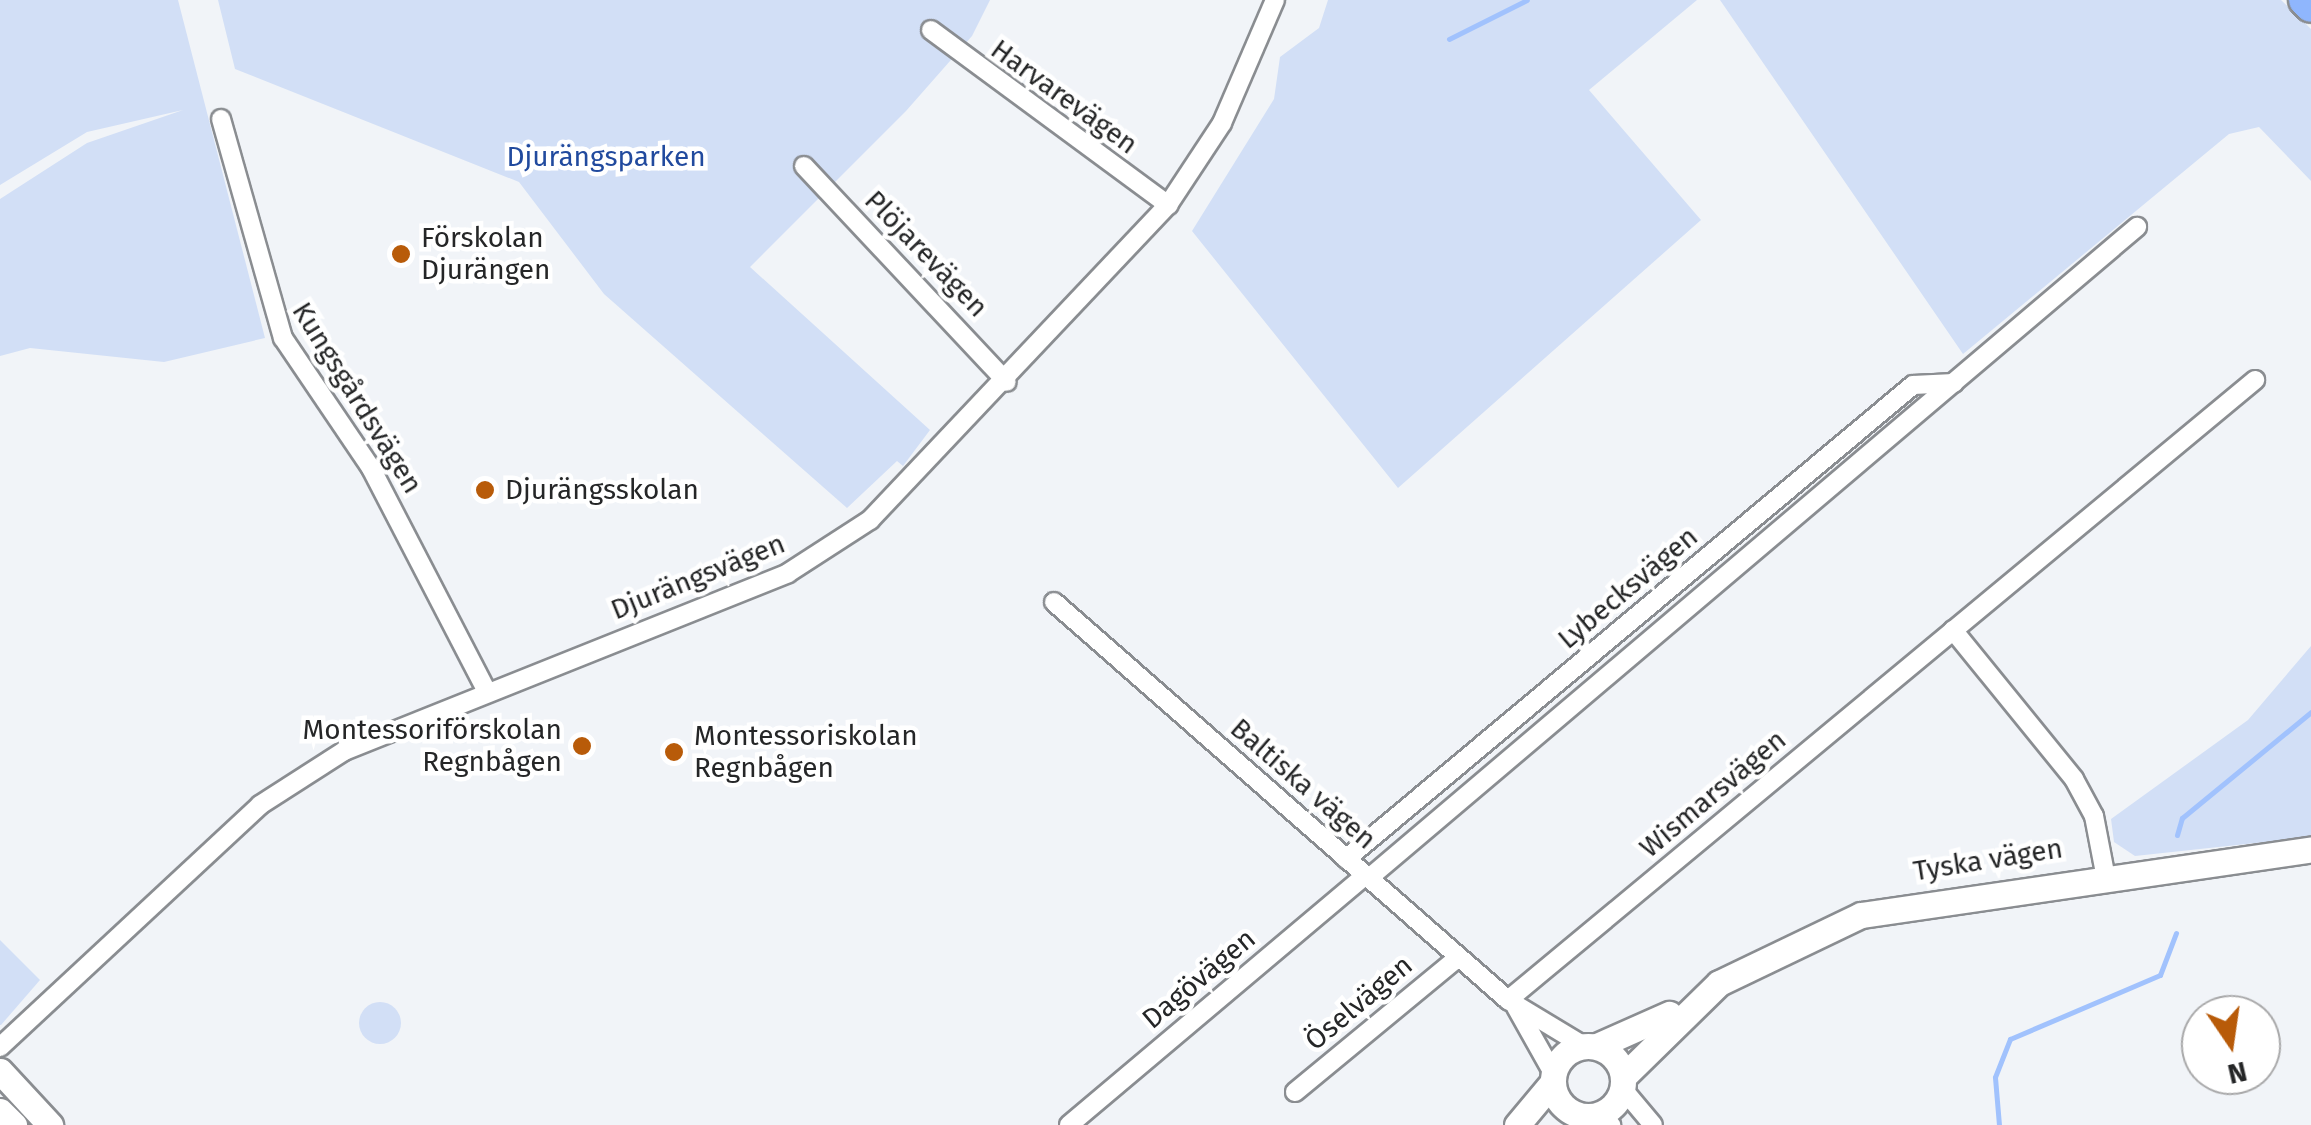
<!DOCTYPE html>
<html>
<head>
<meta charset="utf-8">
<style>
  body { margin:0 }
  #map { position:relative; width:2311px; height:1125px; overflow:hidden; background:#f1f4f8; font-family:"Fira Sans",sans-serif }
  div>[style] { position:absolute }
  .green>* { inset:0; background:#d2dff6 }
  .round { border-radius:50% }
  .stream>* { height:5px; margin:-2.5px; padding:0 2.5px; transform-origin:2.5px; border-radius:2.5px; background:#a1c2fd }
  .roads { filter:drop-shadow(2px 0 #8a8d91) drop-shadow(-2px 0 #8a8d91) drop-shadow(0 2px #8a8d91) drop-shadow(0 -2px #8a8d91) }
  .minor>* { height:18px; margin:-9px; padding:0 9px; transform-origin:9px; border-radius:9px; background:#fff }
  .secondary>* { height:25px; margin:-12.5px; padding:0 12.5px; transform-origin:12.5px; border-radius:12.5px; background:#fff }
  .secondary>.ring { margin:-12.5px; padding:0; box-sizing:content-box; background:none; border:25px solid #fff; border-radius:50% }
  .motorway>* { height:32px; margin:-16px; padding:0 16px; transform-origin:16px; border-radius:16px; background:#8fb6fd }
  .dots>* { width:28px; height:28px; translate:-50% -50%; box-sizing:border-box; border:5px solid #fff; border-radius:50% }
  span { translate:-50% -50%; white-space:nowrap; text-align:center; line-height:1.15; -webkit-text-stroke:9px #fff; paint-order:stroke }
  .street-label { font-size:28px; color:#252627 }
  .park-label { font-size:28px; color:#214a9e }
  .poi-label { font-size:28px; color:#252627 }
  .left { translate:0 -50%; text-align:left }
  .right { translate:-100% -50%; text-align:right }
  .north { position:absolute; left:2181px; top:995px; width:100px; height:100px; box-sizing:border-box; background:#fff; border:2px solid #a8a8a9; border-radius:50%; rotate:167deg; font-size:28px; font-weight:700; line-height:40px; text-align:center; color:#252627 }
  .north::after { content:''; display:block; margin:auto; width:35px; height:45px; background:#b85b09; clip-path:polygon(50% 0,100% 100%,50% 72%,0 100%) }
</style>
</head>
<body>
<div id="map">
  <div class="green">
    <div style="clip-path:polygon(0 0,178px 0,265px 338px,164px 362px,30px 348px,0 356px,0 199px,87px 143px,183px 110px,87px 132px,0 185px)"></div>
    <div style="clip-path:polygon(218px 0,990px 0,972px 36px,906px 111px,750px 267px,930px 430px,903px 466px,897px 461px,847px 508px,604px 294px,519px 182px,235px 69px)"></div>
    <div style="clip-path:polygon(1328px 0,1697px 0,1589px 90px,1701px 220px,1398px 488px,1192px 231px,1274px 99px,1280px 57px,1319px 28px)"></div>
    <div style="clip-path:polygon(1720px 0,2281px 0,2311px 29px,2311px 181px,2259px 127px,2229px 134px,1963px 354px)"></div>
    <div style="clip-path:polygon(2311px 646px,2311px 837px,2135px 856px,2114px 842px,2111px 819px,2248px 720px)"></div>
    <div style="clip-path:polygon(0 940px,40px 980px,1px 1025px,0 1025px)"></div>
    <div class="round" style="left:359px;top:1002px;width:42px;height:42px"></div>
  </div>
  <div class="stream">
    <div style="left:1449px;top:39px;width:87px;rotate:-26.6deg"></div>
    <div style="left:2177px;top:835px;width:18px;rotate:-74deg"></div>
    <div style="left:2182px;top:818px;width:167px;rotate:-39.4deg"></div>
    <div style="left:1999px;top:1125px;width:48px;rotate:-94.8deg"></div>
    <div style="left:1995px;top:1077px;width:41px;rotate:-68.5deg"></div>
    <div style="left:2010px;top:1039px;width:163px;rotate:-23.1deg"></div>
    <div style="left:2160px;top:975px;width:45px;rotate:-69.1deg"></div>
  </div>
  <div class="roads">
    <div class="minor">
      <div style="left:931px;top:30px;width:295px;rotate:36.4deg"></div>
      <div style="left:221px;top:119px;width:228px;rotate:74.2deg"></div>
      <div style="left:283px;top:338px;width:157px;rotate:55.9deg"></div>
      <div style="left:371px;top:468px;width:250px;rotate:62.6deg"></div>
      <div style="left:804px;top:166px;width:296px;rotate:46.8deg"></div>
      <div style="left:1054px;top:602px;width:604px;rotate:41.24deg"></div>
      <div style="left:1508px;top:1000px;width:89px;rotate:31.2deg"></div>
      <div style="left:1953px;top:630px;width:192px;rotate:50.9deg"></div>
      <div style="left:2074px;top:779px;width:42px;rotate:61.6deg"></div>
      <div style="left:2094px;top:816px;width:58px;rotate:79.1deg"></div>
      <div style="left:1346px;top:859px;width:739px;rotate:-39.89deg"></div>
      <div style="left:1913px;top:385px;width:41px;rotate:-2.8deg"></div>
      <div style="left:1369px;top:878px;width:1007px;rotate:-40.29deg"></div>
      <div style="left:1508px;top:1000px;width:971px;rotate:-39.69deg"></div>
      <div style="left:1516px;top:1007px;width:76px;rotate:60.7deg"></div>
      <div style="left:0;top:1047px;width:355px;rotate:-42.9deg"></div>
      <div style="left:260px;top:805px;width:100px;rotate:-32.7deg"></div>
      <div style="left:344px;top:751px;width:478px;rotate:-21.8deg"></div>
      <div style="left:788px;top:573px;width:98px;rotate:-32.9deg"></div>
      <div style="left:870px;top:520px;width:434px;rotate:-46.6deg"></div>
      <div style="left:1168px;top:205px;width:98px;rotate:-56.6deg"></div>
      <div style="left:1222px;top:123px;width:134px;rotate:-66.7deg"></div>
      <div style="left:1622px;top:1088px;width:48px;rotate:50deg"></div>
      <div style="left:1295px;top:1092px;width:212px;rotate:-39.5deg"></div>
      <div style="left:1591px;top:1117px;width:22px;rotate:22deg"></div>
      <div style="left:1069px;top:1125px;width:387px;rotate:-40.1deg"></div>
    </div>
    <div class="secondary">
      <div class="ring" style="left:1553px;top:1046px;width:45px;height:45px"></div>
      <div style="left:1597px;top:1046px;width:79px;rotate:-24deg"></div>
      <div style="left:0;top:1071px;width:74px;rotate:47.2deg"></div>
      <div style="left:1623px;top:1077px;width:134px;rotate:-44.4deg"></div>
      <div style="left:1719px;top:983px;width:157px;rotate:-25.6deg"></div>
      <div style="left:1861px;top:915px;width:455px;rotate:-8.3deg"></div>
      <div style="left:0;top:1111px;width:20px;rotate:45deg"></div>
      <div style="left:1517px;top:1125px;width:56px;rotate:-50.1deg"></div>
    </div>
    <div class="motorway">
      <div style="left:2305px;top:0;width:8px;rotate:45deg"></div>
    </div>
  </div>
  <div class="dots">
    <div style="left:401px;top:254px;background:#b85b09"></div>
    <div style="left:485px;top:490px;background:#b85b09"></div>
    <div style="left:582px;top:746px;background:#b85b09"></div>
    <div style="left:674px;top:752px;background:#b85b09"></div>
  </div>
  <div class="street-label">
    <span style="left:1064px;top:97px;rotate:36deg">Harvarevägen</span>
    <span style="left:926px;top:254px;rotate:46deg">Plöjarevägen</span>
    <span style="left:357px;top:398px;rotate:58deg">Kungsgårdsvägen</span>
    <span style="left:698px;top:577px;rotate:-22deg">Djurängsvägen</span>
    <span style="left:1628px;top:588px;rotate:-40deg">Lybecksvägen</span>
    <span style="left:1303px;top:784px;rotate:41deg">Baltiska vägen</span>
    <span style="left:1713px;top:794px;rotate:-40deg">Wismarsvägen</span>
    <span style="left:1988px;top:860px;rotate:-9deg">Tyska vägen</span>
    <span style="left:1199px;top:979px;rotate:-40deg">Dagövägen</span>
    <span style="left:1359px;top:1003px;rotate:-40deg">Öselvägen</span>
  </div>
  <div class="park-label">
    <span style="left:606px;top:157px">Djurängsparken</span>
  </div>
  <div class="poi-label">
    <span class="left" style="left:421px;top:254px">Förskolan<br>Djurängen</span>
    <span class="left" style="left:505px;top:490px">Djurängsskolan</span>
    <span class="right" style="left:562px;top:746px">Montessoriförskolan<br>Regnbågen</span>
    <span class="left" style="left:694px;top:752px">Montessoriskolan<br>Regnbågen</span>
  </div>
  <div class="north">N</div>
</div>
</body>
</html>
